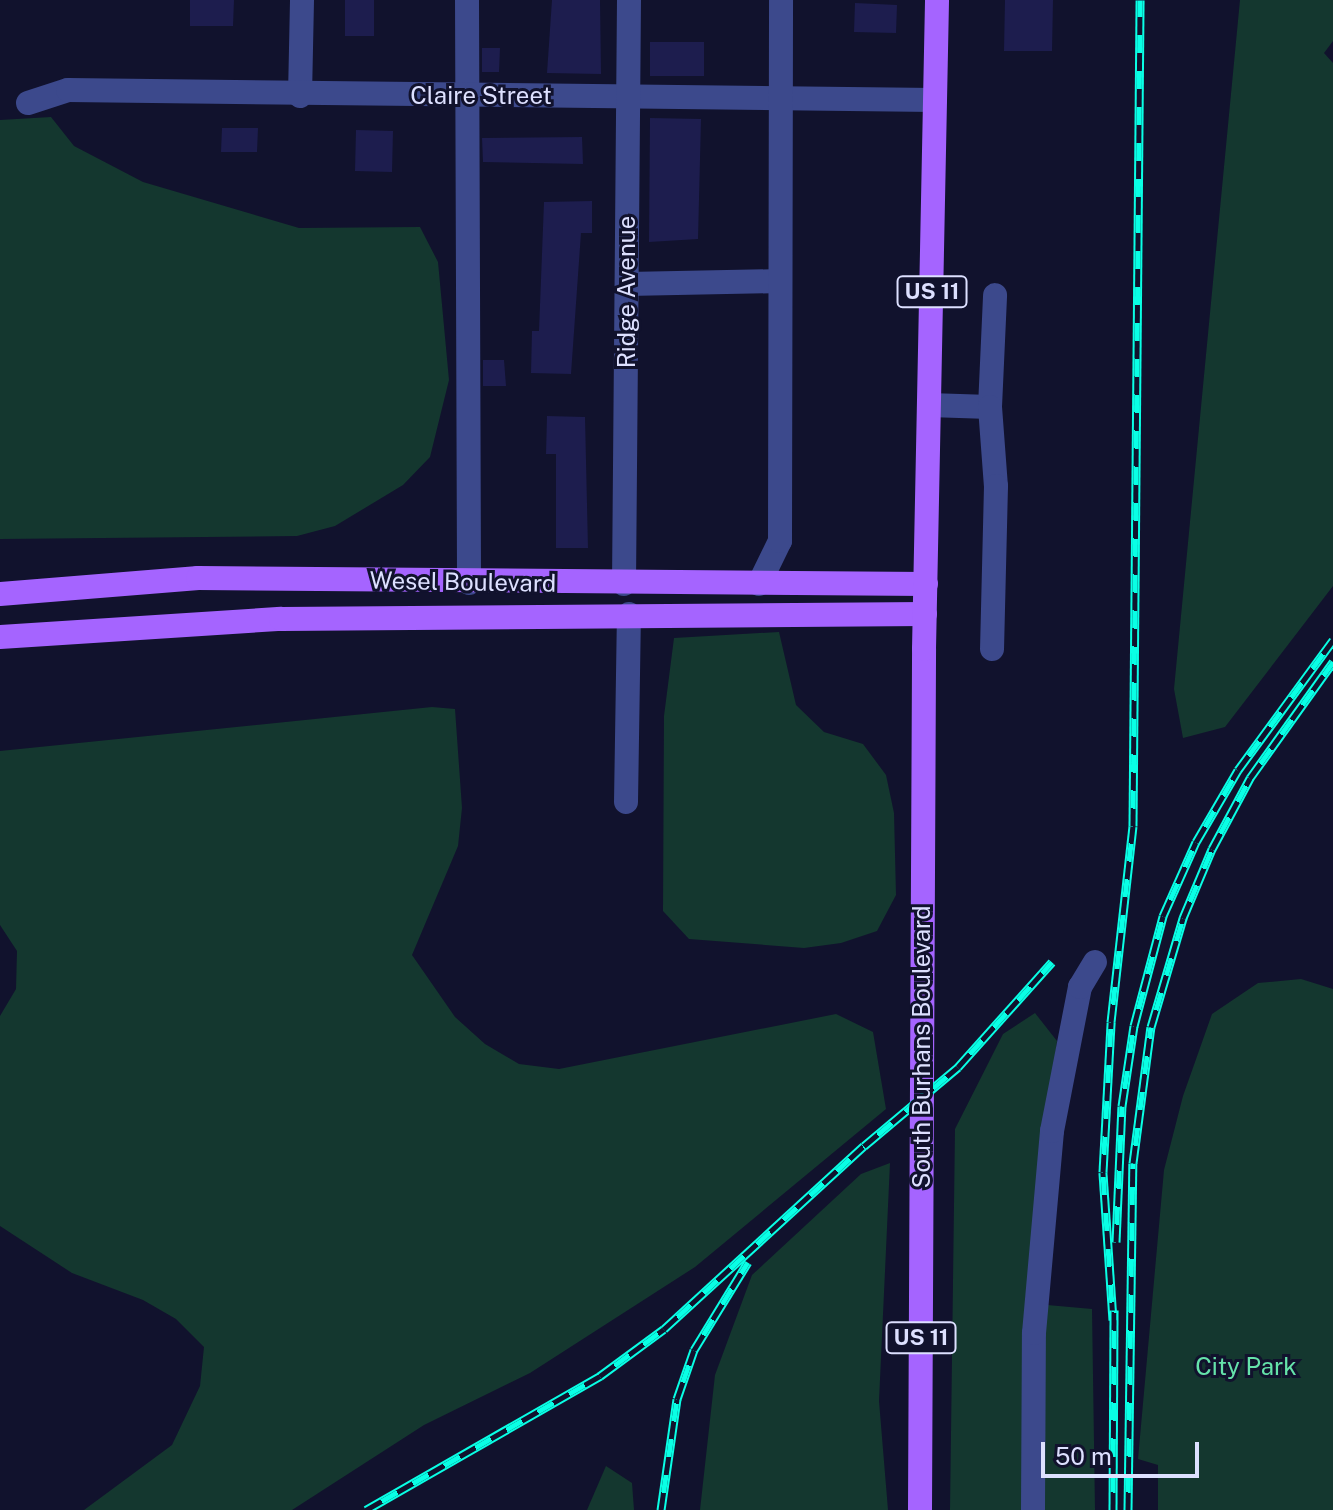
<!DOCTYPE html>
<html>
<head>
<meta charset="utf-8">
<style>
  body { margin:0 }
  #map { position:relative; width:1333px; height:1510px; overflow:hidden; background:#11122d; font-family:"Public Sans",sans-serif }
  div>[style] { position:absolute }
  .green>* { inset:0; background:#14372f }
  .building>* { inset:0; background:#1d1d4e }
  .minor>* { height:24px; margin:-12px; padding:0 12px; transform-origin:12px; border-radius:12px; background:#3c498c }
  .major>* { height:24px; margin:-12px; padding:0 12px; transform-origin:12px; border-radius:12px; background:#a564ff }
  .rail>* { height:9px; margin-top:-4.5px; transform-origin:0; background:repeating-linear-gradient(90deg,#11122d 0 18px,#09ffe5 0 36px); box-sizing:border-box; border-block:2px solid #09ffe5 }
  span { translate:-50% -50%; white-space:nowrap; text-align:center; line-height:1.15; -webkit-text-stroke:6px #11122d; paint-order:stroke }
  .shield-label span { padding:2px 6px; background:#11122d; border:2px solid; border-radius:6px; -webkit-text-stroke-width:0 }
  .shield-label { font-size:22px; color:#dde0ff; font-weight:700 }
  .street-label { font-size:24px; color:#dde0ff }
  .park-label { font-size:24px; color:#65e3aa }
  .scale { position:absolute; left:1041px; top:1442px; width:158px; height:36px; box-sizing:border-box; border:4px solid #dde0ff; border-top:0; padding-left:10px; font-size:24px; line-height:28px; white-space:nowrap; color:#dde0ff; -webkit-text-stroke:6px #11122d; paint-order:stroke }
</style>
</head>
<body>
<div id="map">
  <div class="green">
    <div style="clip-path:polygon(1240px 0,1333px 0,1333px 41px,1324px 53px,1333px 63px,1333px 586px,1225px 727px,1183px 738px,1174px 689px)"></div>
    <div style="clip-path:polygon(51px 117px,74px 146px,143px 182px,299px 228px,420px 227px,438px 262px,449px 380px,430px 457px,403px 485px,335px 526px,297px 536px,0 539px,0 120px)"></div>
    <div style="clip-path:polygon(779px 632px,796px 705px,824px 732px,863px 744px,886px 775px,894px 813px,896px 895px,877px 931px,841px 943px,804px 948px,689px 939px,663px 911px,664px 716px,674px 638px)"></div>
    <div style="clip-path:polygon(432px 707px,455px 709px,462px 808px,458px 846px,412px 955px,455px 1017px,485px 1044px,519px 1064px,559px 1069px,836px 1014px,873px 1032px,886px 1109px,695px 1267px,530px 1373px,424px 1425px,292px 1510px,84px 1510px,172px 1445px,200px 1386px,204px 1347px,176px 1319px,143px 1300px,72px 1273px,0 1226px,0 1016px,16px 989px,17px 951px,0 925px,0 751px)"></div>
    <div style="clip-path:polygon(1301px 979px,1333px 989px,1333px 1510px,1158px 1510px,1158px 1465px,1138px 1459px,1164px 1170px,1183px 1096px,1212px 1014px,1258px 983px)"></div>
    <div style="clip-path:polygon(1035px 1013px,1057px 1041px,1025px 1303px,1092px 1309px,1095px 1510px,950px 1510px,955px 1129px,1003px 1034px)"></div>
    <div style="clip-path:polygon(890px 1163px,879px 1401px,888px 1510px,700px 1510px,715px 1375px,752px 1275px,861px 1174px)"></div>
    <div style="clip-path:polygon(606px 1466px,632px 1483px,634px 1510px,587px 1510px)"></div>
  </div>
  <div class="building">
    <div style="clip-path:polygon(190px 0,234px 0,233px 26px,190px 26px)"></div>
    <div style="clip-path:polygon(345px 0,374px 0,374px 36px,345px 36px)"></div>
    <div style="clip-path:polygon(552px 0,600px 0,601px 74px,547px 73px)"></div>
    <div style="clip-path:polygon(1005px 0,1053px 0,1052px 51px,1004px 51px)"></div>
    <div style="clip-path:polygon(855px 3px,897px 5px,896px 33px,854px 32px)"></div>
    <div style="clip-path:polygon(650px 42px,704px 42px,704px 76px,650px 76px)"></div>
    <div style="clip-path:polygon(482px 48px,500px 48px,499px 72px,482px 72px)"></div>
    <div style="clip-path:polygon(650px 118px,701px 119px,698px 239px,649px 242px)"></div>
    <div style="clip-path:polygon(222px 128px,258px 128px,257px 152px,221px 152px)"></div>
    <div style="clip-path:polygon(356px 130px,393px 131px,392px 172px,355px 171px)"></div>
    <div style="clip-path:polygon(582px 137px,583px 164px,483px 162px,482px 138px)"></div>
    <div style="clip-path:polygon(592px 201px,592px 233px,581px 233px,571px 374px,531px 373px,532px 331px,539px 331px,544px 202px)"></div>
    <div style="clip-path:polygon(483px 360px,504px 360px,506px 386px,483px 386px)"></div>
    <div style="clip-path:polygon(547px 416px,585px 417px,588px 548px,556px 548px,556px 454px,546px 454px)"></div>
  </div>
  <div class="minor">
    <div style="left:467px;top:0;width:583px;rotate:89.8deg"></div>
    <div style="left:300px;top:96px;width:96px;rotate:-88.8deg"></div>
    <div style="left:28px;top:103px;width:42px;rotate:-18deg"></div>
    <div style="left:68px;top:90px;width:867px;rotate:0.66deg"></div>
    <div style="left:627px;top:284px;width:153px;rotate:-1.1deg"></div>
    <div style="left:929px;top:405px;width:61px;rotate:1.9deg"></div>
    <div style="left:990px;top:407px;width:112px;rotate:-87.4deg"></div>
    <div style="left:990px;top:407px;width:79px;rotate:85.7deg"></div>
    <div style="left:996px;top:486px;width:163px;rotate:91.4deg"></div>
    <div style="left:624px;top:584px;width:584px;rotate:-89.51deg"></div>
    <div style="left:759px;top:584px;width:48px;rotate:-64deg"></div>
    <div style="left:780px;top:541px;width:541px;rotate:-89.89deg"></div>
    <div style="left:626px;top:802px;width:188px;rotate:-89.1deg"></div>
    <div style="left:1033px;top:1510px;width:177px;rotate:-89.7deg"></div>
    <div style="left:1034px;top:1333px;width:203px;rotate:-84.9deg"></div>
    <div style="left:1052px;top:1131px;width:147px;rotate:-79deg"></div>
    <div style="left:1080px;top:987px;width:29px;rotate:-59deg"></div>
  </div>
  <div class="major">
    <div style="left:0;top:594px;width:199px;rotate:-4.6deg"></div>
    <div style="left:198px;top:578px;width:728px;rotate:0.47deg"></div>
    <div style="left:0;top:637px;width:282px;rotate:-3.7deg"></div>
    <div style="left:281px;top:619px;width:644px;rotate:-0.44deg"></div>
    <div style="left:920px;top:1510px;width:861px;rotate:-89.73deg"></div>
    <div style="left:924px;top:649px;width:649px;rotate:-88.85deg"></div>
  </div>
  <div class="rail">
    <div style="left:1116px;top:1242px;width:136px;rotate:-87.5deg"></div>
    <div style="left:1122px;top:1106px;width:81px;rotate:-81.5deg"></div>
    <div style="left:1134px;top:1026px;width:114px;rotate:-75.2deg"></div>
    <div style="left:1163px;top:916px;width:81px;rotate:-66deg"></div>
    <div style="left:1196px;top:842px;width:83px;rotate:-59.7deg"></div>
    <div style="left:1238px;top:770px;width:161px;rotate:-53.8deg"></div>
    <div style="left:1113px;top:1320px;width:148px;rotate:-93.9deg"></div>
    <div style="left:1103px;top:1172px;width:150px;rotate:-86.9deg"></div>
    <div style="left:1111px;top:1022px;width:197px;rotate:-83.6deg"></div>
    <div style="left:1133px;top:826px;width:826px;rotate:-89.51deg"></div>
    <div style="left:366px;top:1510px;width:270px;rotate:-29.8deg"></div>
    <div style="left:600px;top:1376px;width:79px;rotate:-36.3deg"></div>
    <div style="left:664px;top:1329px;width:271px;rotate:-42.5deg"></div>
    <div style="left:864px;top:1146px;width:123px;rotate:-40deg"></div>
    <div style="left:958px;top:1067px;width:141px;rotate:-48.2deg"></div>
    <div style="left:661px;top:1510px;width:112px;rotate:-81.8deg"></div>
    <div style="left:677px;top:1399px;width:52px;rotate:-70.9deg"></div>
    <div style="left:694px;top:1350px;width:103px;rotate:-58.5deg"></div>
    <div style="left:1113px;top:1510px;width:200px;rotate:-89.7deg"></div>
    <div style="left:1128px;top:1510px;width:347px;rotate:-89.2deg"></div>
    <div style="left:1133px;top:1163px;width:137px;rotate:-82.5deg"></div>
    <div style="left:1151px;top:1027px;width:114px;rotate:-73.6deg"></div>
    <div style="left:1183px;top:918px;width:75px;rotate:-67.2deg"></div>
    <div style="left:1212px;top:849px;width:81px;rotate:-61.8deg"></div>
    <div style="left:1250px;top:778px;width:143px;rotate:-54.4deg"></div>
  </div>
  <div class="shield-label">
    <span style="left:932px;top:292px">US 11</span>
    <span style="left:921px;top:1338px">US 11</span>
  </div>
  <div class="street-label">
    <span style="left:481px;top:96px">Claire Street</span>
    <span style="left:627px;top:292px;rotate:-90deg">Ridge Avenue</span>
    <span style="left:463px;top:582px;rotate:1deg">Wesel Boulevard</span>
    <span style="left:922px;top:1047px;rotate:-90deg">South Burhans Boulevard</span>
  </div>
  <div class="park-label">
    <span style="left:1246px;top:1367px">City Park</span>
  </div>
  <div class="scale">50 m</div>
</div>
</body>
</html>
